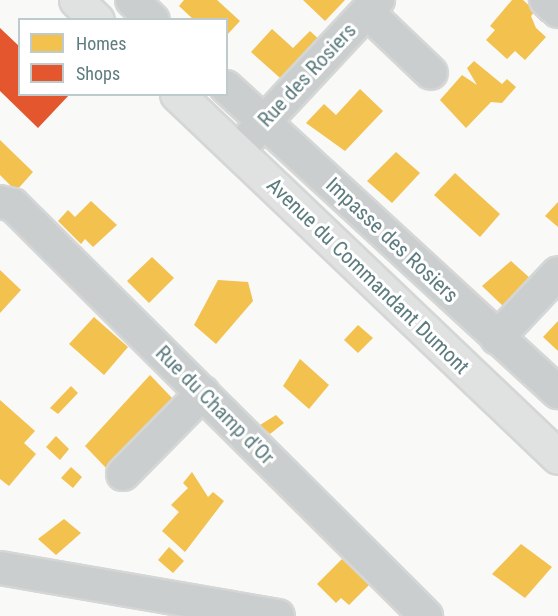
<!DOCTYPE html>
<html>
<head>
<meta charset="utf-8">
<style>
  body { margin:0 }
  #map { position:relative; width:558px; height:616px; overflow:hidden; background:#f9f9f8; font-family:"Roboto Condensed",sans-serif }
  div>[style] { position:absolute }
  .homes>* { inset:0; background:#f2c14e }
  .shops>* { inset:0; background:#e4572e }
  .roads { filter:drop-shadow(2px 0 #d5d6d6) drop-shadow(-2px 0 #d5d6d6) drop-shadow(0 2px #d5d6d6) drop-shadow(0 -2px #d5d6d6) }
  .minor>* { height:32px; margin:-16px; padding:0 16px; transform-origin:16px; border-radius:16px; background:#cbcece }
  .major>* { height:33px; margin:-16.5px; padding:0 16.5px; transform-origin:16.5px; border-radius:16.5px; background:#e0e1e1 }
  span { translate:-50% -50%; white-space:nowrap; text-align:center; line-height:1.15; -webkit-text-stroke:6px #fff; paint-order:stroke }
  .street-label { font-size:21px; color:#5d7c7f }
  .legend { position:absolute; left:18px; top:18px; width:210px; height:78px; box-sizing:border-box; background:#fff; border:2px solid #becbcc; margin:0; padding:8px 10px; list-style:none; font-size:18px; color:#5d7c7f }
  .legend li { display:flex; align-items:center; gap:12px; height:30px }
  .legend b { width:30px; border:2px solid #becbcc }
</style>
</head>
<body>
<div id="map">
  <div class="homes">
    <div style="clip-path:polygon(184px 0,217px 0,240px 21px,226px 36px,226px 20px,194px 20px,179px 6px)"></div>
    <div style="clip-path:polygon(303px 0,345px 0,325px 21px)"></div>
    <div style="clip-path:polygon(512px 0,523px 0,535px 11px,531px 16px,536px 28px,546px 37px,525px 60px,515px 51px,507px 59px,486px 40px,495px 30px,490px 26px)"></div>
    <div style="clip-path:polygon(272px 29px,293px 48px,310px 31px,325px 45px,288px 85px,251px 52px)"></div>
    <div style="clip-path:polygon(474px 61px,502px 84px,507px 79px,516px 87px,502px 103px,491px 102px,466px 128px,440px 100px,462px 75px,477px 85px,467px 68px)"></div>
    <div style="clip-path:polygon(360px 89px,383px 111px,345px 151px,306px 123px,324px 104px,336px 115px)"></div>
    <div style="clip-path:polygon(0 140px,33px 172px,16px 191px,0 175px)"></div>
    <div style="clip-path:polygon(396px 152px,420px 173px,392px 203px,367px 181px)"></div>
    <div style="clip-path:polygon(455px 173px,500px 214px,480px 237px,434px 195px)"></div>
    <div style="clip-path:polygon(91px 201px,117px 225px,93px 247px,85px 239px,81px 244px,58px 221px,68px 210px,75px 217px)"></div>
    <div style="clip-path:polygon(558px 202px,558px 227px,545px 216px)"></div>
    <div style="clip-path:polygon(152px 257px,174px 278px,149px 303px,127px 281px)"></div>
    <div style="clip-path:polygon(511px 261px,531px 279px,504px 307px,482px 286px)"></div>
    <div style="clip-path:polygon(0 270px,21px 290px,0 313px)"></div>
    <div style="clip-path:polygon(218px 280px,248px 282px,253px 301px,216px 344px,194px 325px)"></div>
    <div style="clip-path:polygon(94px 317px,128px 347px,104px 375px,69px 344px)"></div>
    <div style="clip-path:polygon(558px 321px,558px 351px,543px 337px)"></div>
    <div style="clip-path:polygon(358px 325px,373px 338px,358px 353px,344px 340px)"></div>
    <div style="clip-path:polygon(300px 359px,329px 385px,309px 409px,283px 386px)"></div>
    <div style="clip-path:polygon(150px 375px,173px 399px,108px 470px,85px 446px)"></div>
    <div style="clip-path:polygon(71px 386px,78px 393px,58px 414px,50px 408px)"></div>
    <div style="clip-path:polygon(0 400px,35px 431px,24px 443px,36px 454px,9px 486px,0 479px)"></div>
    <div style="clip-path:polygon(276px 415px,284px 423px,270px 434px,260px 425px)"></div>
    <div style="clip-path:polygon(56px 436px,69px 449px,60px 460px,46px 447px)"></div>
    <div style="clip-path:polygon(71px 467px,82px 477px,73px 488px,61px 478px)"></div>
    <div style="clip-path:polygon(192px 472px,208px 497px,213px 492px,224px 501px,185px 552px,162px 531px,179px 512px,171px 505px,188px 488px,183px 483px)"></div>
    <div style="clip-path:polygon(64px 519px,81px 533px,56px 555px,38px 539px)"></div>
    <div style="clip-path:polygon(521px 544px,552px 567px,525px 598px,492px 574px)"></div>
    <div style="clip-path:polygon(169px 547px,184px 561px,173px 573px,158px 560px)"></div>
    <div style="clip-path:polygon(342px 559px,369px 585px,349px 605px,341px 598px,336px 603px,317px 584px)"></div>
  </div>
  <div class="shops">
    <div style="clip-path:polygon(0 28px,20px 47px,20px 94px,70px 94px,38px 128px,0 91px)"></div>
  </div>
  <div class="roads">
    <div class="minor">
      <div style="left:132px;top:0;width:29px;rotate:44deg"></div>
      <div style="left:546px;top:0;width:16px;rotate:43deg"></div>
      <div style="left:367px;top:12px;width:88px;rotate:43.6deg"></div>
      <div style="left:226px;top:87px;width:451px;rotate:42.6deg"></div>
      <div style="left:237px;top:151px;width:207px;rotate:-47deg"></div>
      <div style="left:0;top:202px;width:13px;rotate:13deg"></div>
      <div style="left:13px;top:205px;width:583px;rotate:44.86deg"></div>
      <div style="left:497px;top:338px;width:89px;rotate:-46.8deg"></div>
      <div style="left:123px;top:474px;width:114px;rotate:-45.4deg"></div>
      <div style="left:0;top:568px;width:282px;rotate:9.8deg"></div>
    </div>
    <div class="major">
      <div style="left:76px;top:0;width:29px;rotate:44deg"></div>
      <div style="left:177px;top:94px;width:526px;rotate:43.61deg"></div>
    </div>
  </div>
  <div class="street-label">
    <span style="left:307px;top:75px;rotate:-47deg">Rue des Rosiers</span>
    <span style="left:392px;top:240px;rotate:43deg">Impasse des Rosiers</span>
    <span style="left:368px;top:276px;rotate:44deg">Avenue du Commandant Dumont</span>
    <span style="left:215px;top:405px;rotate:45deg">Rue du Champ d'Or</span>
  </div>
  <ul class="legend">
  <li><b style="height:16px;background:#f2c14e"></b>Homes</li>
  <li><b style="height:16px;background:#e4572e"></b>Shops</li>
  </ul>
</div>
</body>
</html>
